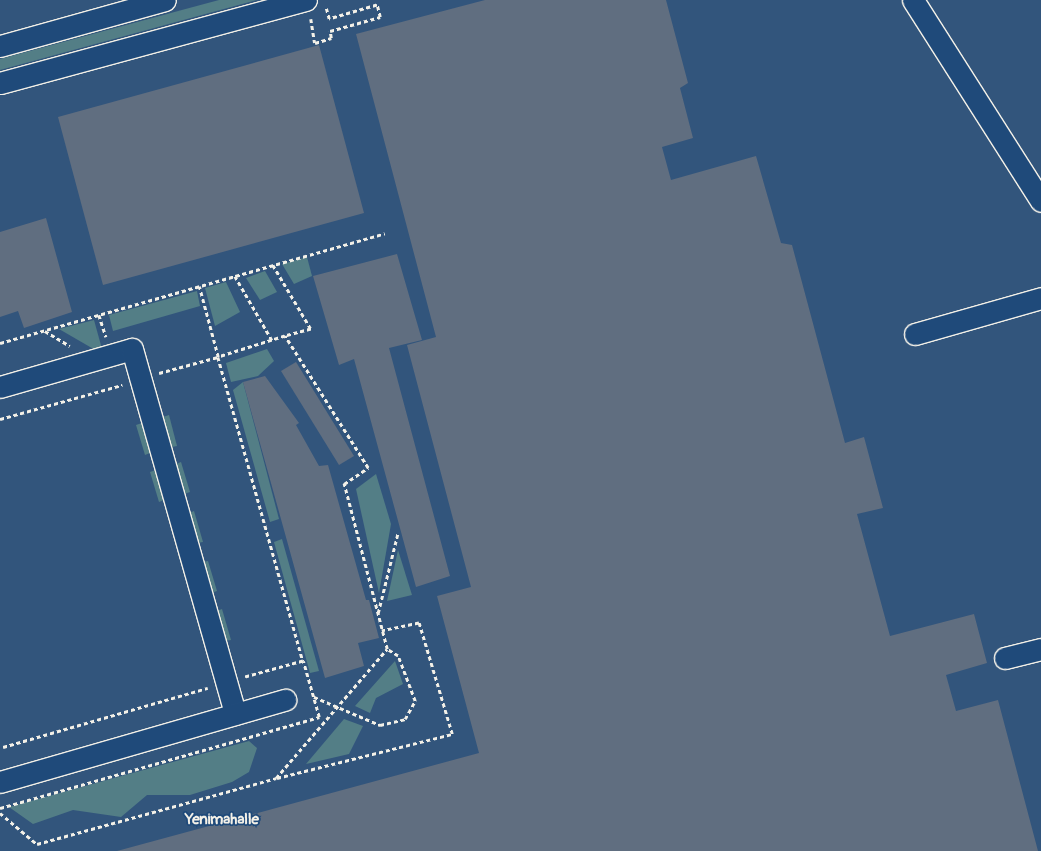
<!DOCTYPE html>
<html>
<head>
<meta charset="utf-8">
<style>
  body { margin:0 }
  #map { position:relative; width:1041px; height:851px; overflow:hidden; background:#32557c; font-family:Pangolin,sans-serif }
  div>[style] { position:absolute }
  .green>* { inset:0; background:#537e86 }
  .building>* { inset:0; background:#606e80 }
  .path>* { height:2.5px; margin-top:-1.25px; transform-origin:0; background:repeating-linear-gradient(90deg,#f4f1e8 0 4px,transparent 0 7px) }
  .roads { filter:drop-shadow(1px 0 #f4f1e8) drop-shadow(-1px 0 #f4f1e8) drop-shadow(0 1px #f4f1e8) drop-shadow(0 -1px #f4f1e8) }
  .minor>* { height:21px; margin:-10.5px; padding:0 10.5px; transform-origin:10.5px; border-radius:10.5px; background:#1f4a7a }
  span { translate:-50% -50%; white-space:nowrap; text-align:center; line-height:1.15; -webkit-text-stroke:3.5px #1f4a7a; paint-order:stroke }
  .district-label { font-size:15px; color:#f4f1e8; font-weight:700 }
</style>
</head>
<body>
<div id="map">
  <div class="green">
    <div style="clip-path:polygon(219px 0,257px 0,0 70px,0 59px)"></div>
    <div style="clip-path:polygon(307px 257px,312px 276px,294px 284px,282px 264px)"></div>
    <div style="clip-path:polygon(265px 271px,277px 292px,260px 300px,246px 278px)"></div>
    <div style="clip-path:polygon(226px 282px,240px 312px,215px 326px,205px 288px)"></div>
    <div style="clip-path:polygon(197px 291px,200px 306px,113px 331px,109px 315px)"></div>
    <div style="clip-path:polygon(94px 320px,102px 349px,97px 351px,59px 329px)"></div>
    <div style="clip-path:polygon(267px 349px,274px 361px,258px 376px,231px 382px,226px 363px)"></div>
    <div style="clip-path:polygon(243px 382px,279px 519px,270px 522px,233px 390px)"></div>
    <div style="clip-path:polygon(169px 415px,177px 446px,172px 447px,163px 417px)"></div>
    <div style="clip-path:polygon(142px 423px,150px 453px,145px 455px,136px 425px)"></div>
    <div style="clip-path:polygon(181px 462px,190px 492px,184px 494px,176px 464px)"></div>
    <div style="clip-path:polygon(156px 470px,164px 500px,159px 502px,150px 472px)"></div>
    <div style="clip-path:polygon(376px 474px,391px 524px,379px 593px,356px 489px)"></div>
    <div style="clip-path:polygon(194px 511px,203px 542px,197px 543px,189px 513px)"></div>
    <div style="clip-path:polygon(282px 539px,319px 671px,310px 673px,274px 542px)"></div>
    <div style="clip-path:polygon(398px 550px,412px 595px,387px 601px)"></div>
    <div style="clip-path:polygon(208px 561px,217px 591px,211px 593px,203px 562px)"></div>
    <div style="clip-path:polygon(222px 609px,231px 640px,225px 641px,217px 611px)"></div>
    <div style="clip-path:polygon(395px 661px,403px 684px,376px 698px,370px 713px,355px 706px)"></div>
    <div style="clip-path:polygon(344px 719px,363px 726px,349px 754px,306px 764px)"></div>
    <div style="clip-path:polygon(249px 741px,257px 748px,249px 772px,232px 782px,190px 795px,147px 795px,121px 817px,73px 810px,33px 824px,9px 807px)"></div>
  </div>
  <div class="building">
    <div style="clip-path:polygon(485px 0,666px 0,688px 83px,680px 88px,693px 138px,662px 147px,671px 180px,756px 156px,781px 243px,792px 245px,845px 443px,864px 437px,883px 508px,857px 514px,890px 636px,974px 614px,987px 663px,946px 675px,956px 711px,998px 700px,1038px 851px,117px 851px,479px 753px,437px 596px,471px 587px,407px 345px,436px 337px,356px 34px)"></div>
    <div style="clip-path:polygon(319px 45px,364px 213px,103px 285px,58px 117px)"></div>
    <div style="clip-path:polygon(46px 218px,72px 312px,24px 328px,18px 311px,0 317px,0 232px)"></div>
    <div style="clip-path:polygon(397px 254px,422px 340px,389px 348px,450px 576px,416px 587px,354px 359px,339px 365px,313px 276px)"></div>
    <div style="clip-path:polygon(296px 362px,354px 456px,339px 465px,281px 371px)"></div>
    <div style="clip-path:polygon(265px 376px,299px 423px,296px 425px,319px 466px,328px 465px,366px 600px,369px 600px,379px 638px,358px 643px,364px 666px,325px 678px,243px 382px)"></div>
  </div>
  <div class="path">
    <div style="left:311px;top:19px;width:24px;rotate:81deg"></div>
    <div style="left:315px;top:43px;width:17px;rotate:-17deg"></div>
    <div style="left:331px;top:38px;width:7px;rotate:-98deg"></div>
    <div style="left:330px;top:31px;width:52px;rotate:-15.6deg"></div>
    <div style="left:380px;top:17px;width:12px;rotate:-104deg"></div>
    <div style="left:377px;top:5px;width:50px;rotate:163.7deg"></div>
    <div style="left:329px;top:19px;width:11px;rotate:-105deg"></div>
    <div style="left:273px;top:265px;width:74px;rotate:59.3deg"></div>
    <div style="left:311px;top:329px;width:27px;rotate:165deg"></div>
    <div style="left:235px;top:276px;width:74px;rotate:60deg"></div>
    <div style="left:99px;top:315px;width:23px;rotate:72deg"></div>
    <div style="left:45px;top:331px;width:29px;rotate:31deg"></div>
    <div style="left:0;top:343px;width:400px;rotate:-15.9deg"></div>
    <div style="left:159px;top:373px;width:61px;rotate:-15.2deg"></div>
    <div style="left:218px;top:357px;width:316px;rotate:74.4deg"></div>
    <div style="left:303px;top:661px;width:60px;rotate:164.6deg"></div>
    <div style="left:0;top:419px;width:127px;rotate:-15.6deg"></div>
    <div style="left:378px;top:613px;width:83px;rotate:-76.1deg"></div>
    <div style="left:314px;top:697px;width:72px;rotate:23deg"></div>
    <div style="left:380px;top:725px;width:26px;rotate:-13deg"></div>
    <div style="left:405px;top:719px;width:21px;rotate:-61deg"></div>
    <div style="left:415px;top:701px;width:48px;rotate:-110.7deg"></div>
    <div style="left:398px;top:656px;width:13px;rotate:-148deg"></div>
    <div style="left:3px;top:747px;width:213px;rotate:-16.1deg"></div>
    <div style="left:277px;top:778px;width:180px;rotate:-14.1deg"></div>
    <div style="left:452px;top:734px;width:116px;rotate:-106.6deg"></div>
    <div style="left:419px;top:623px;width:38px;rotate:168deg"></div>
    <div style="left:0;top:808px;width:332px;rotate:-15.9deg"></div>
    <div style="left:319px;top:717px;width:58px;rotate:-105.9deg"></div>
    <div style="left:0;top:813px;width:48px;rotate:40deg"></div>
    <div style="left:37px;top:844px;width:248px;rotate:-15.4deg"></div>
    <div style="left:276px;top:778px;width:170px;rotate:-49.3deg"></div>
    <div style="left:387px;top:649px;width:171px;rotate:-104.6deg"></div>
    <div style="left:344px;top:484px;width:29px;rotate:-34deg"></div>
    <div style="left:368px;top:468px;width:156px;rotate:-122.2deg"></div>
    <div style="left:285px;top:336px;width:70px;rotate:162.6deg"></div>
    <div style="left:218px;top:357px;width:73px;rotate:-105deg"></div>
  </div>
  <div class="roads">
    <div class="minor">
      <div style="left:913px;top:0;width:238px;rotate:57.5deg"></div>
      <div style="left:0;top:46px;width:171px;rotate:-15.6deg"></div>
      <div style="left:0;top:83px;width:317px;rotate:-15.2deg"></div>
      <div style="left:915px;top:334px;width:131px;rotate:-15.9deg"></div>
      <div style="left:0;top:387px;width:137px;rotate:-16.1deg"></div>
      <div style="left:132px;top:349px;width:379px;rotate:74.2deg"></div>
      <div style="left:1005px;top:658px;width:37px;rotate:-14deg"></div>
      <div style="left:0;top:782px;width:297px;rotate:-16.1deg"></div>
    </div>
  </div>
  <div class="district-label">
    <span style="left:222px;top:820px">Yenimahalle</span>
  </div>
</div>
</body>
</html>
